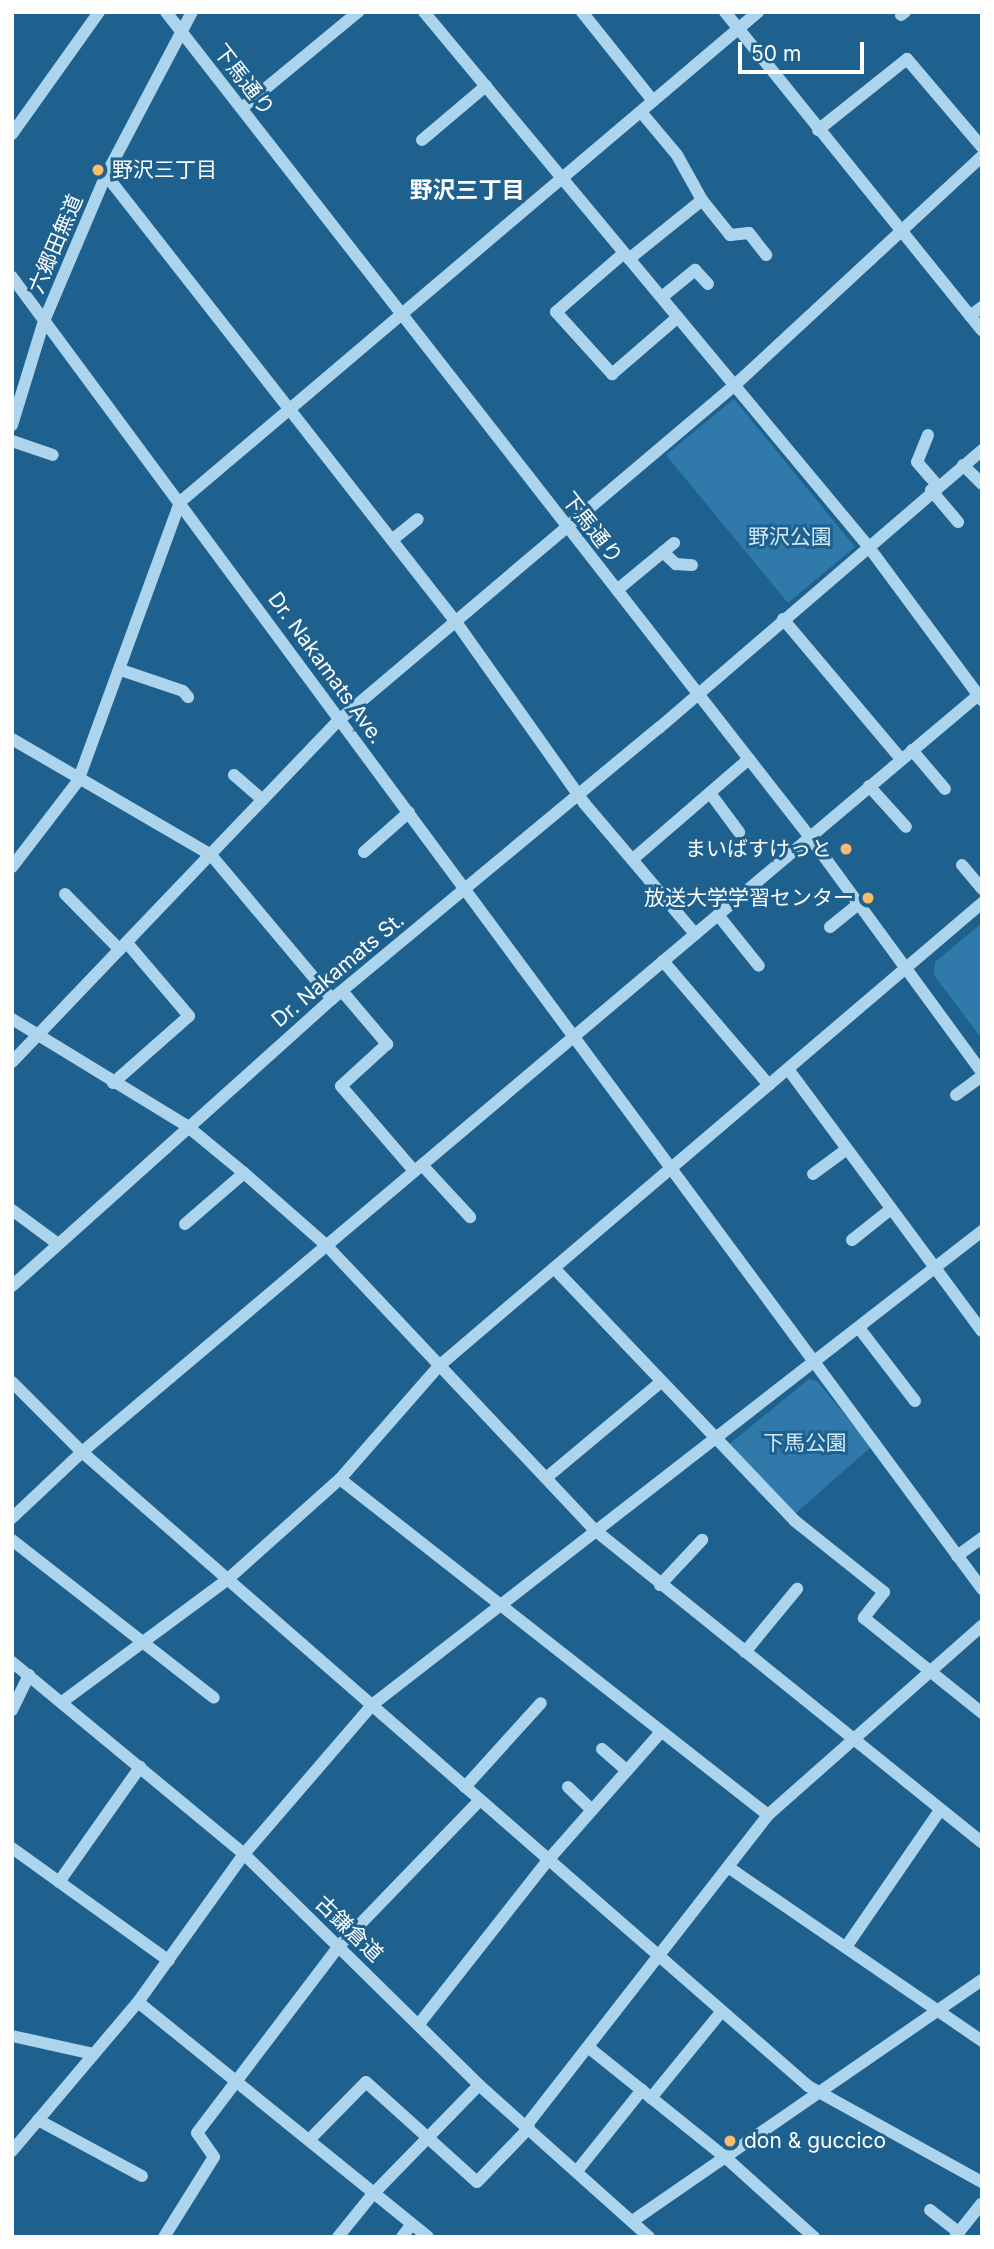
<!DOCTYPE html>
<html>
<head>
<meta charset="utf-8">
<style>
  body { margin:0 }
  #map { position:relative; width:994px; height:2249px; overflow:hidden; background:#1e618e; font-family:Inter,"Noto Sans JP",sans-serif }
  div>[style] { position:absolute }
  .green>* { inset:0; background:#2f7aaa }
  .minor>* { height:12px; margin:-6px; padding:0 6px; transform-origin:6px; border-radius:6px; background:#add4ed }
  .dots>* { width:19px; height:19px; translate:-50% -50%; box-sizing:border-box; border:4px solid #1e618e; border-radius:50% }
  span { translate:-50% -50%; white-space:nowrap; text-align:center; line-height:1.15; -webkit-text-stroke:6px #1e618e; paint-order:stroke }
  .street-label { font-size:21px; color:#fff }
  .poi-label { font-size:21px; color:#fff }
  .left { translate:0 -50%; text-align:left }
  .right { translate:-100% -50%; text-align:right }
  .park-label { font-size:21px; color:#d2eaf9 }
  .neighbourhood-label { font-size:23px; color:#fff; font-weight:700 }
  .frame { position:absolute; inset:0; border:14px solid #fff; pointer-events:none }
  .scale { position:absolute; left:738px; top:42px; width:126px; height:32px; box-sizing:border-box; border:4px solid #fff; border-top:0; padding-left:9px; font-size:21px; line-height:24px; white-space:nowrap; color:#fff; -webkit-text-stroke:5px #1e618e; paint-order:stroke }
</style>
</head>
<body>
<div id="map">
  <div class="green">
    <div style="clip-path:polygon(734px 399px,855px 547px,788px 603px,666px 455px)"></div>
    <div style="clip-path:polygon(982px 923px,982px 1039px,934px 975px,935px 962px)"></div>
    <div style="clip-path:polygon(809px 1379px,817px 1381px,871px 1447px,795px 1514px,727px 1446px)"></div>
  </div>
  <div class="minor">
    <div style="left:166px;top:12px;width:1045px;rotate:52.03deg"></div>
    <div style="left:809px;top:836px;width:293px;rotate:53.8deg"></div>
    <div style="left:424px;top:12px;width:694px;rotate:50.26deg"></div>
    <div style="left:868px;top:546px;width:192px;rotate:53.5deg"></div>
    <div style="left:582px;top:12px;width:114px;rotate:51.4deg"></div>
    <div style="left:725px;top:12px;width:409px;rotate:51.1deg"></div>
    <div style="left:901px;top:15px;width:5px;rotate:-37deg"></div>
    <div style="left:242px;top:108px;width:151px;rotate:-39.6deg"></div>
    <div style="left:641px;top:112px;width:56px;rotate:50.1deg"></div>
    <div style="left:677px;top:155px;width:51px;rotate:60.9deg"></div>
    <div style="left:818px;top:130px;width:114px;rotate:-38.6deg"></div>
    <div style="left:907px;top:59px;width:116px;rotate:49.6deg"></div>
    <div style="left:12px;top:134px;width:150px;rotate:-54.5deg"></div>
    <div style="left:422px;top:140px;width:84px;rotate:-40.2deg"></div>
    <div style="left:106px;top:175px;width:568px;rotate:51.94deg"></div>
    <div style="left:456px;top:622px;width:222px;rotate:54.7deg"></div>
    <div style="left:584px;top:803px;width:172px;rotate:49.7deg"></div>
    <div style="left:624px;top:253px;width:90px;rotate:139.1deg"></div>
    <div style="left:556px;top:312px;width:84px;rotate:47.9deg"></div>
    <div style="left:612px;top:374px;width:87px;rotate:-40.8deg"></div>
    <div style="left:629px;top:259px;width:94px;rotate:-38.9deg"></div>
    <div style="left:702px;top:200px;width:45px;rotate:51.3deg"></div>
    <div style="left:730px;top:235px;width:19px;rotate:-6deg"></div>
    <div style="left:749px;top:233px;width:28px;rotate:52deg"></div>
    <div style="left:12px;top:277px;width:1632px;rotate:53.52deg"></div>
    <div style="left:662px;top:297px;width:43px;rotate:-39.3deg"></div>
    <div style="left:695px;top:270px;width:19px;rotate:47deg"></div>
    <div style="left:970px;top:316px;width:15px;rotate:-37deg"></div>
    <div style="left:12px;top:425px;width:109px;rotate:-72.9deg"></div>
    <div style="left:44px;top:321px;width:159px;rotate:-67deg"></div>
    <div style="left:106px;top:175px;width:184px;rotate:-62.2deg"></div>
    <div style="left:928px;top:435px;width:29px;rotate:112deg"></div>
    <div style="left:917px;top:462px;width:30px;rotate:49deg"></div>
    <div style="left:12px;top:441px;width:43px;rotate:18.9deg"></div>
    <div style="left:963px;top:465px;width:27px;rotate:45deg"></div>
    <div style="left:931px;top:490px;width:42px;rotate:49.8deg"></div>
    <div style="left:392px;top:540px;width:33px;rotate:-39deg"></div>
    <div style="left:663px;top:552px;width:18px;rotate:43deg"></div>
    <div style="left:676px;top:564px;width:16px;rotate:4deg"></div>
    <div style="left:617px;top:590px;width:74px;rotate:-39.5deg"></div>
    <div style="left:783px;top:619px;width:183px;rotate:49.9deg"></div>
    <div style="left:121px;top:670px;width:65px;rotate:18.7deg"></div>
    <div style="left:183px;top:691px;width:8px;rotate:50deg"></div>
    <div style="left:12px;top:739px;width:230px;rotate:30.2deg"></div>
    <div style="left:211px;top:855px;width:188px;rotate:50deg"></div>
    <div style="left:912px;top:750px;width:51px;rotate:49.8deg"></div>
    <div style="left:234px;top:775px;width:38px;rotate:41deg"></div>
    <div style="left:869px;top:786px;width:55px;rotate:47.9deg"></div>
    <div style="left:710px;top:793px;width:49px;rotate:53.4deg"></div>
    <div style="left:364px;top:852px;width:60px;rotate:-41.6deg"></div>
    <div style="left:633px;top:859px;width:153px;rotate:-40.8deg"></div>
    <div style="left:962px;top:865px;width:31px;rotate:50deg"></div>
    <div style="left:12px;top:867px;width:108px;rotate:-52.5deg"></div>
    <div style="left:78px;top:781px;width:297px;rotate:-69.9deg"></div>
    <div style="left:180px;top:502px;width:758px;rotate:-40.29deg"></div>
    <div style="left:65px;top:894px;width:78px;rotate:45.5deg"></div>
    <div style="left:718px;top:915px;width:65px;rotate:51.2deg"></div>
    <div style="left:830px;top:927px;width:36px;rotate:-39deg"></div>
    <div style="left:663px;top:961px;width:163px;rotate:49.5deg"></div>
    <div style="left:342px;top:991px;width:70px;rotate:49.7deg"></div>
    <div style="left:387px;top:1044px;width:62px;rotate:137.6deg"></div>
    <div style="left:341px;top:1086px;width:112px;rotate:49.3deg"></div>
    <div style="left:12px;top:1019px;width:205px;rotate:31.4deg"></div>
    <div style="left:187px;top:1126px;width:74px;rotate:39.5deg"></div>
    <div style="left:244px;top:1173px;width:111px;rotate:41.3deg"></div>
    <div style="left:327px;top:1246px;width:392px;rotate:46.7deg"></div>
    <div style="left:596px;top:1531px;width:496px;rotate:38.9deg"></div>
    <div style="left:12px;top:1062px;width:473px;rotate:-46.3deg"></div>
    <div style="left:339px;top:720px;width:520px;rotate:-40.24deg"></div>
    <div style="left:736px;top:384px;width:335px;rotate:-42.8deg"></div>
    <div style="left:788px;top:1069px;width:326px;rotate:53.5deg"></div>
    <div style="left:113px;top:1083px;width:101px;rotate:-41.4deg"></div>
    <div style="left:189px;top:1016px;width:96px;rotate:-130.3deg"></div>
    <div style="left:956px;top:1095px;width:32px;rotate:-36deg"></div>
    <div style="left:422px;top:1165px;width:71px;rotate:47.3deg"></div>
    <div style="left:813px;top:1174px;width:42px;rotate:-36.3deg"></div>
    <div style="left:12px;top:1210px;width:57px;rotate:36.5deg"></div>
    <div style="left:185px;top:1224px;width:78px;rotate:-40.8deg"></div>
    <div style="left:852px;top:1240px;width:50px;rotate:-38.5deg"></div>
    <div style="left:554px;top:1268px;width:349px;rotate:46.4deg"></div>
    <div style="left:795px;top:1521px;width:114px;rotate:38.6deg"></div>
    <div style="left:884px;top:1592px;width:33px;rotate:128deg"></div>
    <div style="left:864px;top:1618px;width:151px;rotate:38.8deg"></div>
    <div style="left:12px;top:1286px;width:430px;rotate:-41.9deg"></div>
    <div style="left:332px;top:999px;width:425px;rotate:-39.7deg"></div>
    <div style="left:659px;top:728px;width:426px;rotate:-40.7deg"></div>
    <div style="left:859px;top:1328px;width:92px;rotate:52.5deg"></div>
    <div style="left:12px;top:1382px;width:99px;rotate:45deg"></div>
    <div style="left:82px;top:1452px;width:964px;rotate:41.13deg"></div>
    <div style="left:808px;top:2086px;width:199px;rotate:28.9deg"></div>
    <div style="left:546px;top:1478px;width:150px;rotate:-39.9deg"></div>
    <div style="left:340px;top:1479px;width:544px;rotate:38.13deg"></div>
    <div style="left:12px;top:1518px;width:96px;rotate:-43.3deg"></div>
    <div style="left:82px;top:1452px;width:1178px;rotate:-40.18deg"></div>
    <div style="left:12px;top:1540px;width:256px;rotate:38deg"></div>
    <div style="left:957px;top:1556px;width:31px;rotate:-36deg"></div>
    <div style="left:660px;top:1585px;width:62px;rotate:-47deg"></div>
    <div style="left:745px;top:1652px;width:82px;rotate:-50.5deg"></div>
    <div style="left:12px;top:1662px;width:301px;rotate:39.6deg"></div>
    <div style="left:244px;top:1854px;width:330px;rotate:44.5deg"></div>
    <div style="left:479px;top:2085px;width:228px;rotate:41.8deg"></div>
    <div style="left:62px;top:1702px;width:207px;rotate:-36.5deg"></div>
    <div style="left:228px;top:1579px;width:150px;rotate:-41.8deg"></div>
    <div style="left:340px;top:1479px;width:150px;rotate:-48.8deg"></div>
    <div style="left:439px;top:1366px;width:714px;rotate:-40.45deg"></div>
    <div style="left:12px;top:1710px;width:39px;rotate:-64deg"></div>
    <div style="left:602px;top:1749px;width:33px;rotate:41deg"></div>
    <div style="left:465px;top:1787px;width:113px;rotate:-47.9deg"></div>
    <div style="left:568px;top:1787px;width:33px;rotate:44deg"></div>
    <div style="left:12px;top:1848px;width:193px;rotate:35.7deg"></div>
    <div style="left:728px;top:1867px;width:308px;rotate:34.4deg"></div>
    <div style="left:59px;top:1882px;width:141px;rotate:-54.8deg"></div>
    <div style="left:846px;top:1947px;width:166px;rotate:-55.5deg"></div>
    <div style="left:138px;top:2002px;width:373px;rotate:39deg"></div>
    <div style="left:419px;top:2024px;width:210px;rotate:-51.8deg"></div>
    <div style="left:549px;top:1859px;width:169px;rotate:-48.6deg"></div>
    <div style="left:12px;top:2036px;width:83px;rotate:12.5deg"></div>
    <div style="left:588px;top:2047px;width:176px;rotate:38.8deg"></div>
    <div style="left:725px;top:2157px;width:120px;rotate:42deg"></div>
    <div style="left:651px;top:2098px;width:112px;rotate:-50.8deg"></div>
    <div style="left:38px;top:2120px;width:118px;rotate:28.3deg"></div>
    <div style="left:526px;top:2126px;width:394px;rotate:-52.1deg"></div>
    <div style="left:768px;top:1815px;width:286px;rotate:-41.5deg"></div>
    <div style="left:309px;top:2140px;width:81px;rotate:-45.5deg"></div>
    <div style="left:366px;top:2082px;width:149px;rotate:42deg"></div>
    <div style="left:477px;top:2182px;width:75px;rotate:-46.1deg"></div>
    <div style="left:12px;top:2151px;width:195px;rotate:-49.8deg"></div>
    <div style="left:138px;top:2002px;width:182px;rotate:-54.4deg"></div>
    <div style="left:244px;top:1854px;width:196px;rotate:-49.3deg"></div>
    <div style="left:372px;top:1705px;width:773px;rotate:-37.85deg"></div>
    <div style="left:577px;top:2171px;width:104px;rotate:-51.3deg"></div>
    <div style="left:930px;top:2210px;width:37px;rotate:38deg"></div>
    <div style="left:634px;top:2220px;width:423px;rotate:-34.6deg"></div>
    <div style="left:164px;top:2237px;width:94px;rotate:-58deg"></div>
    <div style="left:214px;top:2157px;width:29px;rotate:-125deg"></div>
    <div style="left:197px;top:2133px;width:235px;rotate:-52.8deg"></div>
    <div style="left:339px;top:1946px;width:203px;rotate:-46deg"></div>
    <div style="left:338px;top:2237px;width:54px;rotate:-51deg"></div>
    <div style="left:372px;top:2195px;width:153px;rotate:-45.8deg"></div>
    <div style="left:402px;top:2237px;width:15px;rotate:-53deg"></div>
    <div style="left:955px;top:2237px;width:43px;rotate:-51.5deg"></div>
  </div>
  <div class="dots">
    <div style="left:98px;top:170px;background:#fbbb6c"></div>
    <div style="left:846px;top:849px;background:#fbbb6c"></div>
    <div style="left:868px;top:898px;background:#fbbb6c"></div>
    <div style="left:730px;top:2141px;background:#fbbb6c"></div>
  </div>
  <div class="street-label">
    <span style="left:244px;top:80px;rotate:52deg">下馬通り</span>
    <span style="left:56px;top:244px;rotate:-67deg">六郷田無道</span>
    <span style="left:592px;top:528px;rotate:52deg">下馬通り</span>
    <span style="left:326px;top:668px;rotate:54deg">Dr. Nakamats Ave.</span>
    <span style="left:338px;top:970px;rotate:-40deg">Dr. Nakamats St.</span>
    <span style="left:349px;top:1929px;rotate:44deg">古鎌倉道</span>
  </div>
  <div class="poi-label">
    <span class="left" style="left:112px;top:170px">野沢三丁目</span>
    <span class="right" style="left:832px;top:849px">まいばすけっと</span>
    <span class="right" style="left:854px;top:898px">放送大学学習センター</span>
    <span class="left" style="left:744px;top:2141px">don &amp; guccico</span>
  </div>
  <div class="park-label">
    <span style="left:790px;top:537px">野沢公園</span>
    <span style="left:805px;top:1443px">下馬公園</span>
  </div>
  <div class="neighbourhood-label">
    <span style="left:467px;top:190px">野沢三丁目</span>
  </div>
  <div class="frame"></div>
  <div class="scale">50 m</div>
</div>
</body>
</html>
